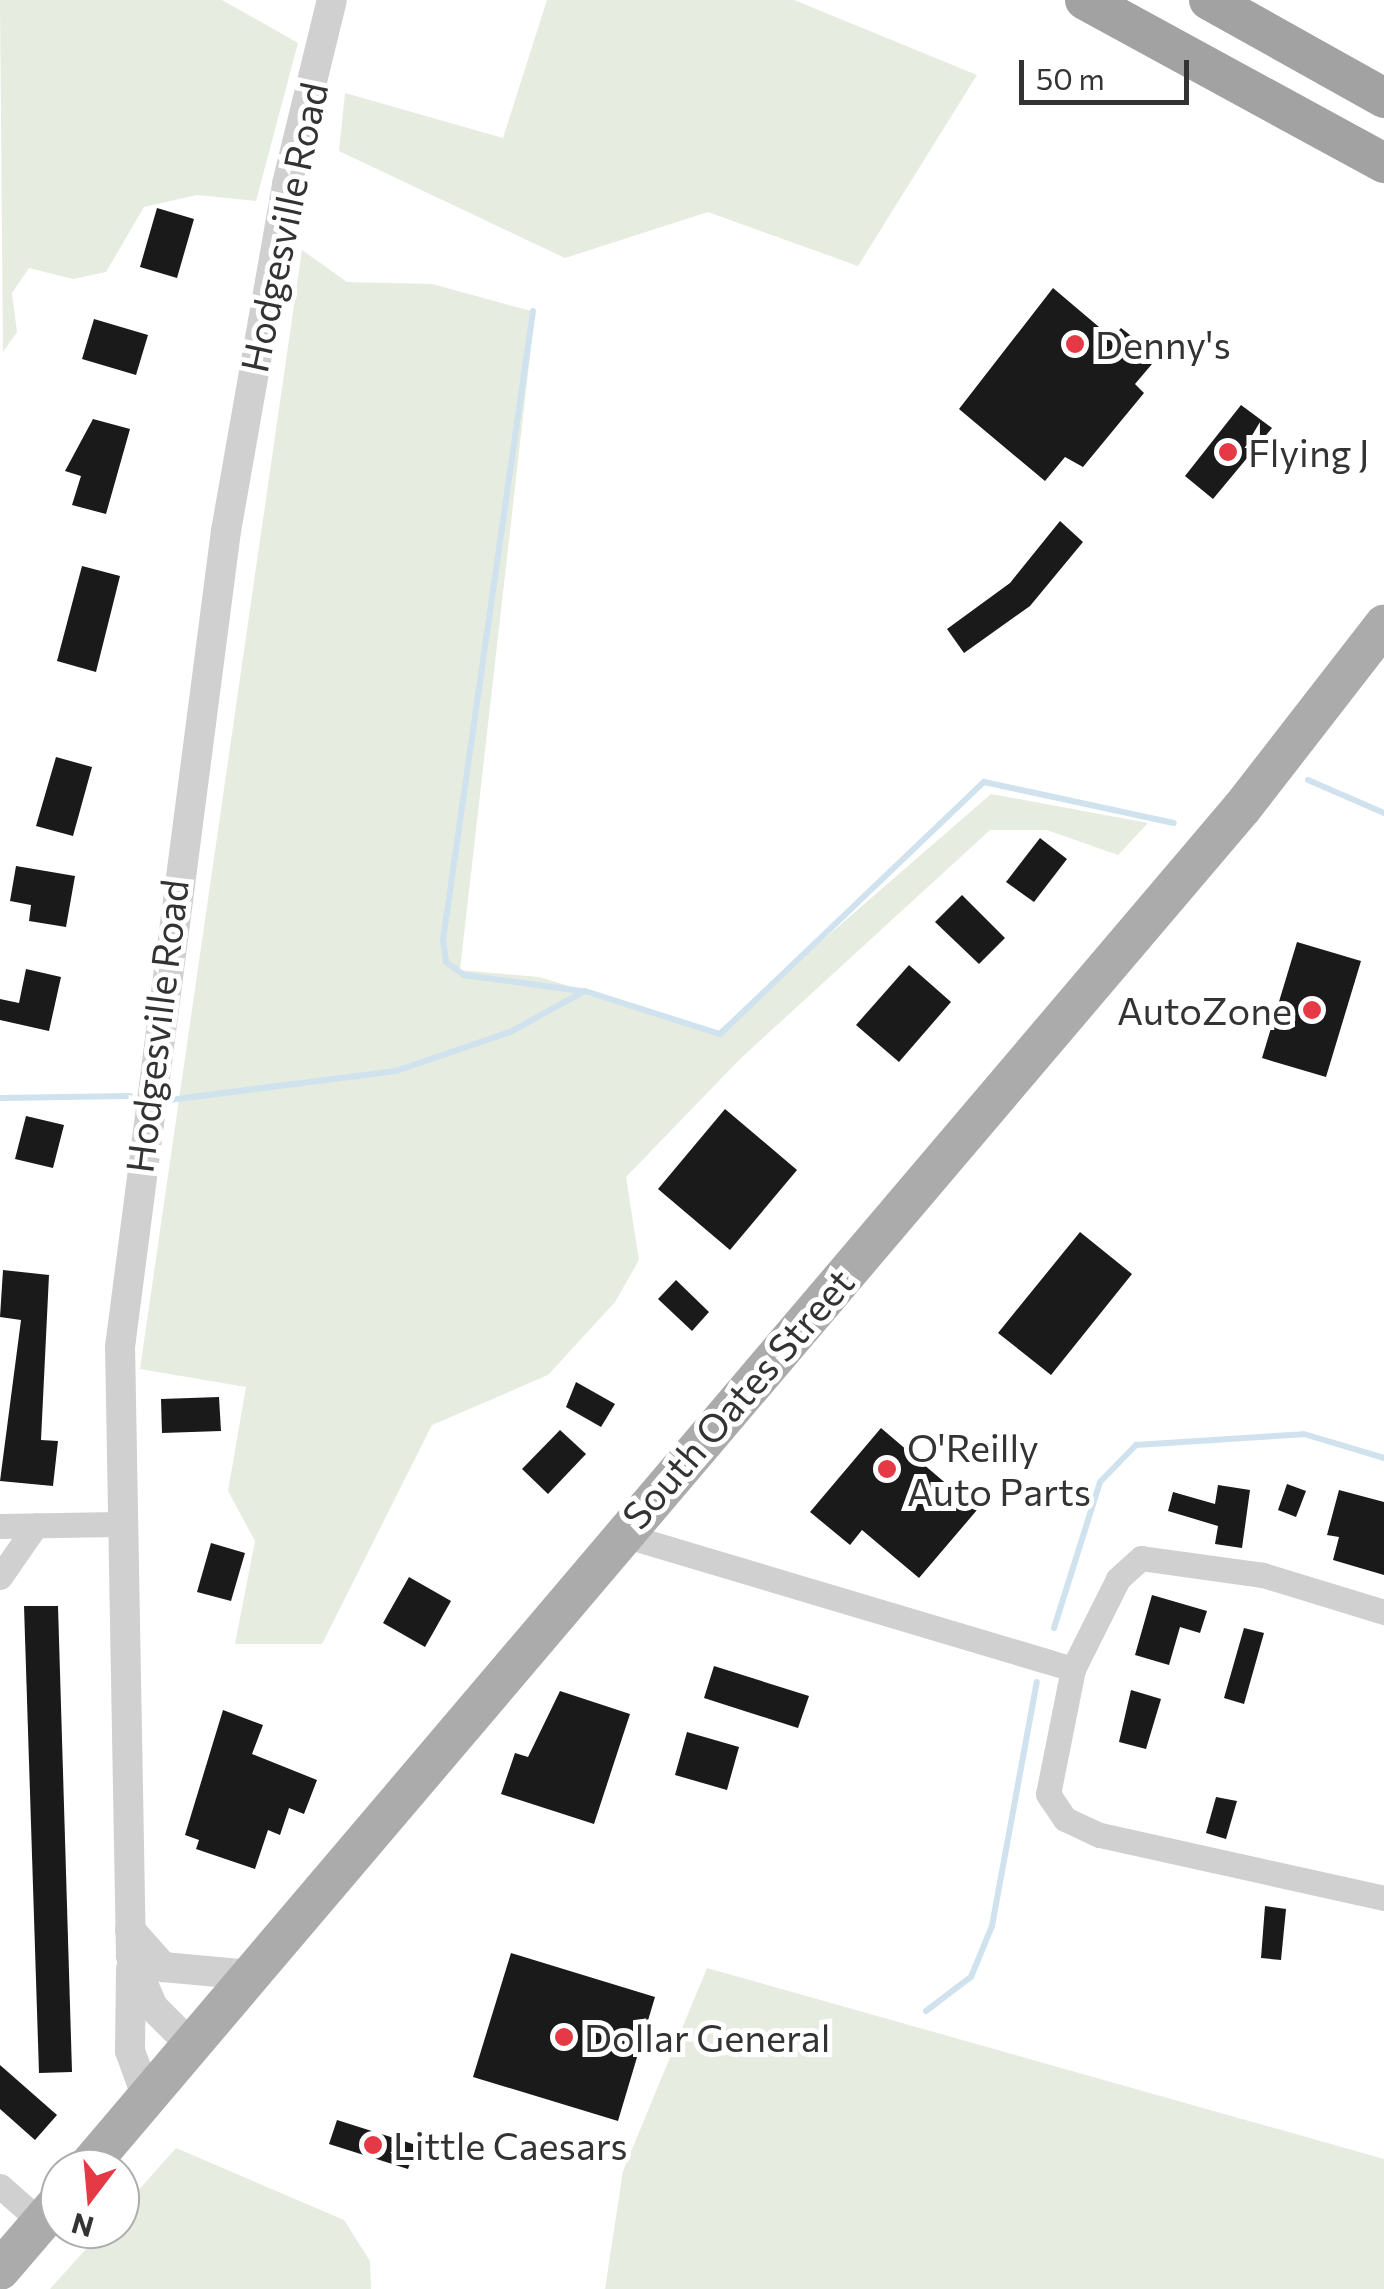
<!DOCTYPE html>
<html>
<head>
<meta charset="utf-8">
<style>
  body { margin:0 }
  #map { position:relative; width:1384px; height:2289px; overflow:hidden; background:#fff; font-family:Commissioner,sans-serif }
  div>[style] { position:absolute }
  .green>* { inset:0; background:#e6ecdf }
  .stream>* { height:6px; margin:-3px; padding:0 3px; transform-origin:3px; border-radius:3px; background:#cfe2ee }
  .building>* { inset:0; background:#1a1a1a }
  .minor>* { height:25px; margin:-12.5px; padding:0 12.5px; transform-origin:12.5px; border-radius:12.5px; background:#d0d0d0 }
  .tertiary>* { height:30px; margin:-15px; padding:0 15px; transform-origin:15px; border-radius:15px; background:#d0d0d0 }
  .primary>* { height:40px; margin:-20px; padding:0 20px; transform-origin:20px; border-radius:20px; background:#ababab }
  .trunk>* { height:40px; margin:-20px; padding:0 20px; transform-origin:20px; border-radius:20px; background:#a2a2a2 }
  .dots>* { width:28px; height:28px; translate:-50% -50%; box-sizing:border-box; border:5px solid #fff; border-radius:50% }
  span { translate:-50% -50%; white-space:nowrap; text-align:center; line-height:1.15; -webkit-text-stroke:10px #fff; paint-order:stroke }
  .street-label { font-size:38px; color:#333 }
  .poi-label { font-size:38px; color:#333 }
  .left { translate:0 -50%; text-align:left }
  .right { translate:-100% -50%; text-align:right }
  .north { position:absolute; left:40px; top:2149px; width:100px; height:100px; box-sizing:border-box; background:#fff; border:2px solid #adadad; border-radius:50%; rotate:196deg; font-size:28px; font-weight:700; line-height:40px; text-align:center; color:#333 }
  .north::after { content:''; display:block; margin:auto; width:35px; height:45px; background:#e63946; clip-path:polygon(50% 0,100% 100%,50% 72%,0 100%) }
  .scale { position:absolute; left:1019px; top:60px; width:170px; height:45px; box-sizing:border-box; border:5px solid #333; border-top:0; padding-left:12px; font-size:30px; line-height:35px; white-space:nowrap; color:#333; -webkit-text-stroke:8px #fff; paint-order:stroke }
</style>
</head>
<body>
<div id="map">
  <div class="green">
    <div style="clip-path:polygon(0 0,222px 0,298px 43px,256px 201px,197px 195px,144px 207px,106px 272px,73px 279px,29px 268px,12px 293px,17px 332px,3px 352px)"></div>
    <div style="clip-path:polygon(547px 0,794px 0,977px 75px,858px 266px,708px 212px,565px 258px,339px 151px,345px 93px,503px 138px)"></div>
    <div style="clip-path:polygon(302px 250px,347px 282px,432px 284px,535px 312px,460px 970px,539px 977px,718px 1031px,991px 794px,1148px 823px,1118px 855px,1047px 830px,990px 830px,740px 1059px,626px 1177px,639px 1260px,615px 1302px,548px 1375px,432px 1425px,322px 1644px,235px 1644px,255px 1541px,228px 1491px,246px 1387px,140px 1369px)"></div>
    <div style="clip-path:polygon(707px 1968px,1384px 2159px,1384px 2289px,605px 2289px,623px 2171px)"></div>
    <div style="clip-path:polygon(176px 2148px,344px 2220px,370px 2261px,371px 2289px,50px 2289px,104px 2229px,120px 2229px,120px 2211px)"></div>
  </div>
  <div class="stream">
    <div style="left:533px;top:311px;width:635px;rotate:98.14deg"></div>
    <div style="left:443px;top:940px;width:22px;rotate:82deg"></div>
    <div style="left:446px;top:962px;width:22px;rotate:36deg"></div>
    <div style="left:464px;top:975px;width:118px;rotate:7.8deg"></div>
    <div style="left:1308px;top:780px;width:83px;rotate:23.5deg"></div>
    <div style="left:0;top:1098px;width:130px;rotate:-0.9deg"></div>
    <div style="left:169px;top:1100px;width:229px;rotate:-7.3deg"></div>
    <div style="left:396px;top:1071px;width:120px;rotate:-18.9deg"></div>
    <div style="left:510px;top:1032px;width:85px;rotate:-28.7deg"></div>
    <div style="left:585px;top:991px;width:142px;rotate:17.7deg"></div>
    <div style="left:720px;top:1034px;width:365px;rotate:-43.7deg"></div>
    <div style="left:984px;top:782px;width:194px;rotate:12.2deg"></div>
    <div style="left:1054px;top:1628px;width:153px;rotate:-72.5deg"></div>
    <div style="left:1100px;top:1482px;width:52px;rotate:-45.8deg"></div>
    <div style="left:1136px;top:1445px;width:168px;rotate:-3.7deg"></div>
    <div style="left:1304px;top:1434px;width:84px;rotate:16.7deg"></div>
    <div style="left:926px;top:2011px;width:56px;rotate:-37.1deg"></div>
    <div style="left:971px;top:1977px;width:55px;rotate:-67.6deg"></div>
    <div style="left:992px;top:1926px;width:248px;rotate:-79.6deg"></div>
  </div>
  <div class="building">
    <div style="clip-path:polygon(157px 208px,194px 219px,177px 278px,140px 267px)"></div>
    <div style="clip-path:polygon(1053px 288px,1112px 338px,1121px 328px,1158px 357px,1135px 384px,1144px 393px,1083px 467px,1065px 457px,1045px 481px,959px 409px)"></div>
    <div style="clip-path:polygon(94px 319px,148px 335px,136px 375px,82px 359px)"></div>
    <div style="clip-path:polygon(1241px 405px,1272px 428px,1213px 499px,1185px 476px)"></div>
    <div style="clip-path:polygon(93px 419px,130px 429px,106px 514px,72px 505px,81px 476px,65px 471px)"></div>
    <div style="clip-path:polygon(1060px 521px,1083px 542px,1030px 606px,964px 653px,947px 629px,1010px 583px)"></div>
    <div style="clip-path:polygon(82px 566px,120px 576px,96px 672px,57px 661px)"></div>
    <div style="clip-path:polygon(56px 757px,92px 767px,73px 836px,36px 826px)"></div>
    <div style="clip-path:polygon(1040px 838px,1067px 859px,1034px 902px,1006px 882px)"></div>
    <div style="clip-path:polygon(16px 866px,75px 876px,66px 927px,29px 921px,31px 905px,10px 901px)"></div>
    <div style="clip-path:polygon(962px 895px,1005px 938px,979px 964px,935px 922px)"></div>
    <div style="clip-path:polygon(1297px 942px,1361px 961px,1326px 1077px,1262px 1058px)"></div>
    <div style="clip-path:polygon(909px 965px,951px 1002px,899px 1062px,856px 1025px)"></div>
    <div style="clip-path:polygon(26px 969px,61px 977px,49px 1031px,0 1020px,0 999px,19px 1003px)"></div>
    <div style="clip-path:polygon(725px 1109px,797px 1170px,730px 1250px,658px 1189px)"></div>
    <div style="clip-path:polygon(26px 1116px,64px 1125px,53px 1168px,15px 1159px)"></div>
    <div style="clip-path:polygon(1080px 1232px,1132px 1274px,1051px 1375px,998px 1333px)"></div>
    <div style="clip-path:polygon(3px 1270px,49px 1275px,41px 1440px,58px 1441px,53px 1486px,0 1481px,21px 1320px,0 1317px)"></div>
    <div style="clip-path:polygon(676px 1280px,709px 1312px,692px 1331px,658px 1299px)"></div>
    <div style="clip-path:polygon(576px 1382px,615px 1404px,601px 1427px,566px 1407px)"></div>
    <div style="clip-path:polygon(219px 1397px,221px 1431px,162px 1433px,161px 1399px)"></div>
    <div style="clip-path:polygon(881px 1428px,977px 1510px,919px 1578px,862px 1530px,850px 1545px,810px 1512px)"></div>
    <div style="clip-path:polygon(560px 1430px,586px 1454px,548px 1494px,522px 1469px)"></div>
    <div style="clip-path:polygon(1287px 1484px,1306px 1491px,1296px 1517px,1278px 1510px)"></div>
    <div style="clip-path:polygon(1218px 1485px,1250px 1490px,1242px 1548px,1215px 1544px,1218px 1526px,1168px 1511px,1173px 1492px,1215px 1504px)"></div>
    <div style="clip-path:polygon(1339px 1490px,1384px 1502px,1384px 1575px,1333px 1560px,1339px 1537px,1327px 1535px)"></div>
    <div style="clip-path:polygon(211px 1543px,245px 1553px,231px 1601px,197px 1592px)"></div>
    <div style="clip-path:polygon(409px 1577px,451px 1601px,425px 1647px,383px 1623px)"></div>
    <div style="clip-path:polygon(1152px 1595px,1207px 1611px,1200px 1633px,1180px 1627px,1169px 1665px,1135px 1655px)"></div>
    <div style="clip-path:polygon(24px 1606px,58px 1606px,72px 2072px,39px 2073px)"></div>
    <div style="clip-path:polygon(1244px 1628px,1264px 1633px,1244px 1704px,1224px 1698px)"></div>
    <div style="clip-path:polygon(714px 1666px,809px 1696px,798px 1728px,704px 1698px)"></div>
    <div style="clip-path:polygon(1131px 1690px,1161px 1699px,1146px 1749px,1119px 1742px)"></div>
    <div style="clip-path:polygon(560px 1691px,630px 1714px,594px 1824px,501px 1794px,515px 1753px,528px 1757px)"></div>
    <div style="clip-path:polygon(223px 1710px,263px 1725px,252px 1754px,317px 1780px,304px 1814px,289px 1808px,280px 1835px,268px 1830px,255px 1869px,196px 1849px,199px 1840px,185px 1835px)"></div>
    <div style="clip-path:polygon(687px 1732px,739px 1747px,727px 1790px,675px 1775px)"></div>
    <div style="clip-path:polygon(1216px 1797px,1237px 1801px,1226px 1839px,1206px 1833px)"></div>
    <div style="clip-path:polygon(1265px 1906px,1286px 1909px,1281px 1960px,1261px 1958px)"></div>
    <div style="clip-path:polygon(511px 1953px,655px 1997px,618px 2121px,473px 2077px)"></div>
    <div style="clip-path:polygon(0 2065px,57px 2115px,35px 2140px,0 2109px)"></div>
    <div style="clip-path:polygon(337px 2120px,416px 2145px,408px 2169px,329px 2144px)"></div>
  </div>
  <div class="minor">
    <div style="left:0;top:1526px;width:118px;rotate:-1deg"></div>
    <div style="left:620px;top:1534px;width:473px;rotate:16.6deg"></div>
    <div style="left:0;top:1577px;width:63px;rotate:-55.3deg"></div>
    <div style="left:1384px;top:1612px;width:127px;rotate:-163deg"></div>
    <div style="left:1263px;top:1575px;width:123px;rotate:-172.1deg"></div>
    <div style="left:1141px;top:1558px;width:31px;rotate:138deg"></div>
    <div style="left:1118px;top:1579px;width:101px;rotate:116.6deg"></div>
    <div style="left:1073px;top:1669px;width:127px;rotate:101.3deg"></div>
    <div style="left:1048px;top:1794px;width:30px;rotate:56deg"></div>
    <div style="left:1065px;top:1819px;width:38px;rotate:25deg"></div>
    <div style="left:1100px;top:1835px;width:291px;rotate:12.5deg"></div>
    <div style="left:0;top:2186px;width:55px;rotate:41.3deg"></div>
  </div>
  <div class="tertiary">
    <div style="left:130px;top:1930px;width:50px;rotate:48.3deg"></div>
    <div style="left:163px;top:1967px;width:88px;rotate:5.2deg"></div>
    <div style="left:131px;top:1969px;width:82px;rotate:90.7deg"></div>
    <div style="left:130px;top:2051px;width:50px;rotate:70.1deg"></div>
    <div style="left:191px;top:2045px;width:54px;rotate:-135deg"></div>
    <div style="left:153px;top:2007px;width:56px;rotate:-113.3deg"></div>
    <div style="left:131px;top:1956px;width:609px;rotate:-91.03deg"></div>
    <div style="left:120px;top:1347px;width:823px;rotate:-82.6deg"></div>
    <div style="left:226px;top:531px;width:352px;rotate:-80deg"></div>
    <div style="left:287px;top:184px;width:189px;rotate:-76.3deg"></div>
  </div>
  <div class="primary">
    <div style="left:86px;top:2169px;width:1786px;rotate:-49.66deg"></div>
    <div style="left:1242px;top:808px;width:232px;rotate:-52.2deg"></div>
    <div style="left:0;top:2270px;width:92px;rotate:-49.4deg"></div>
  </div>
  <div class="trunk">
    <div style="left:1085px;top:0;width:341px;rotate:28.6deg"></div>
    <div style="left:1209px;top:0;width:201px;rotate:29.2deg"></div>
  </div>
  <div class="dots">
    <div style="left:1075px;top:344px;background:#e63946"></div>
    <div style="left:1228px;top:452px;background:#e63946"></div>
    <div style="left:1312px;top:1010px;background:#e63946"></div>
    <div style="left:887px;top:1469px;background:#e63946"></div>
    <div style="left:564px;top:2037px;background:#e63946"></div>
    <div style="left:373px;top:2145px;background:#e63946"></div>
  </div>
  <div class="street-label">
    <span style="left:283px;top:227px;rotate:-78deg">Hodgesville Road</span>
    <span style="left:156px;top:1026px;rotate:-83deg">Hodgesville Road</span>
    <span style="left:737px;top:1398px;rotate:-49deg">South Oates Street</span>
  </div>
  <div class="poi-label">
    <span class="left" style="left:1095px;top:344px">Denny's</span>
    <span class="left" style="left:1248px;top:452px">Flying J</span>
    <span class="right" style="left:1292px;top:1010px">AutoZone</span>
    <span class="left" style="left:907px;top:1469px">O'Reilly<br>Auto Parts</span>
    <span class="left" style="left:584px;top:2037px">Dollar General</span>
    <span class="left" style="left:393px;top:2145px">Little Caesars</span>
  </div>
  <div class="north">N</div>
  <div class="scale">50 m</div>
</div>
</body>
</html>
